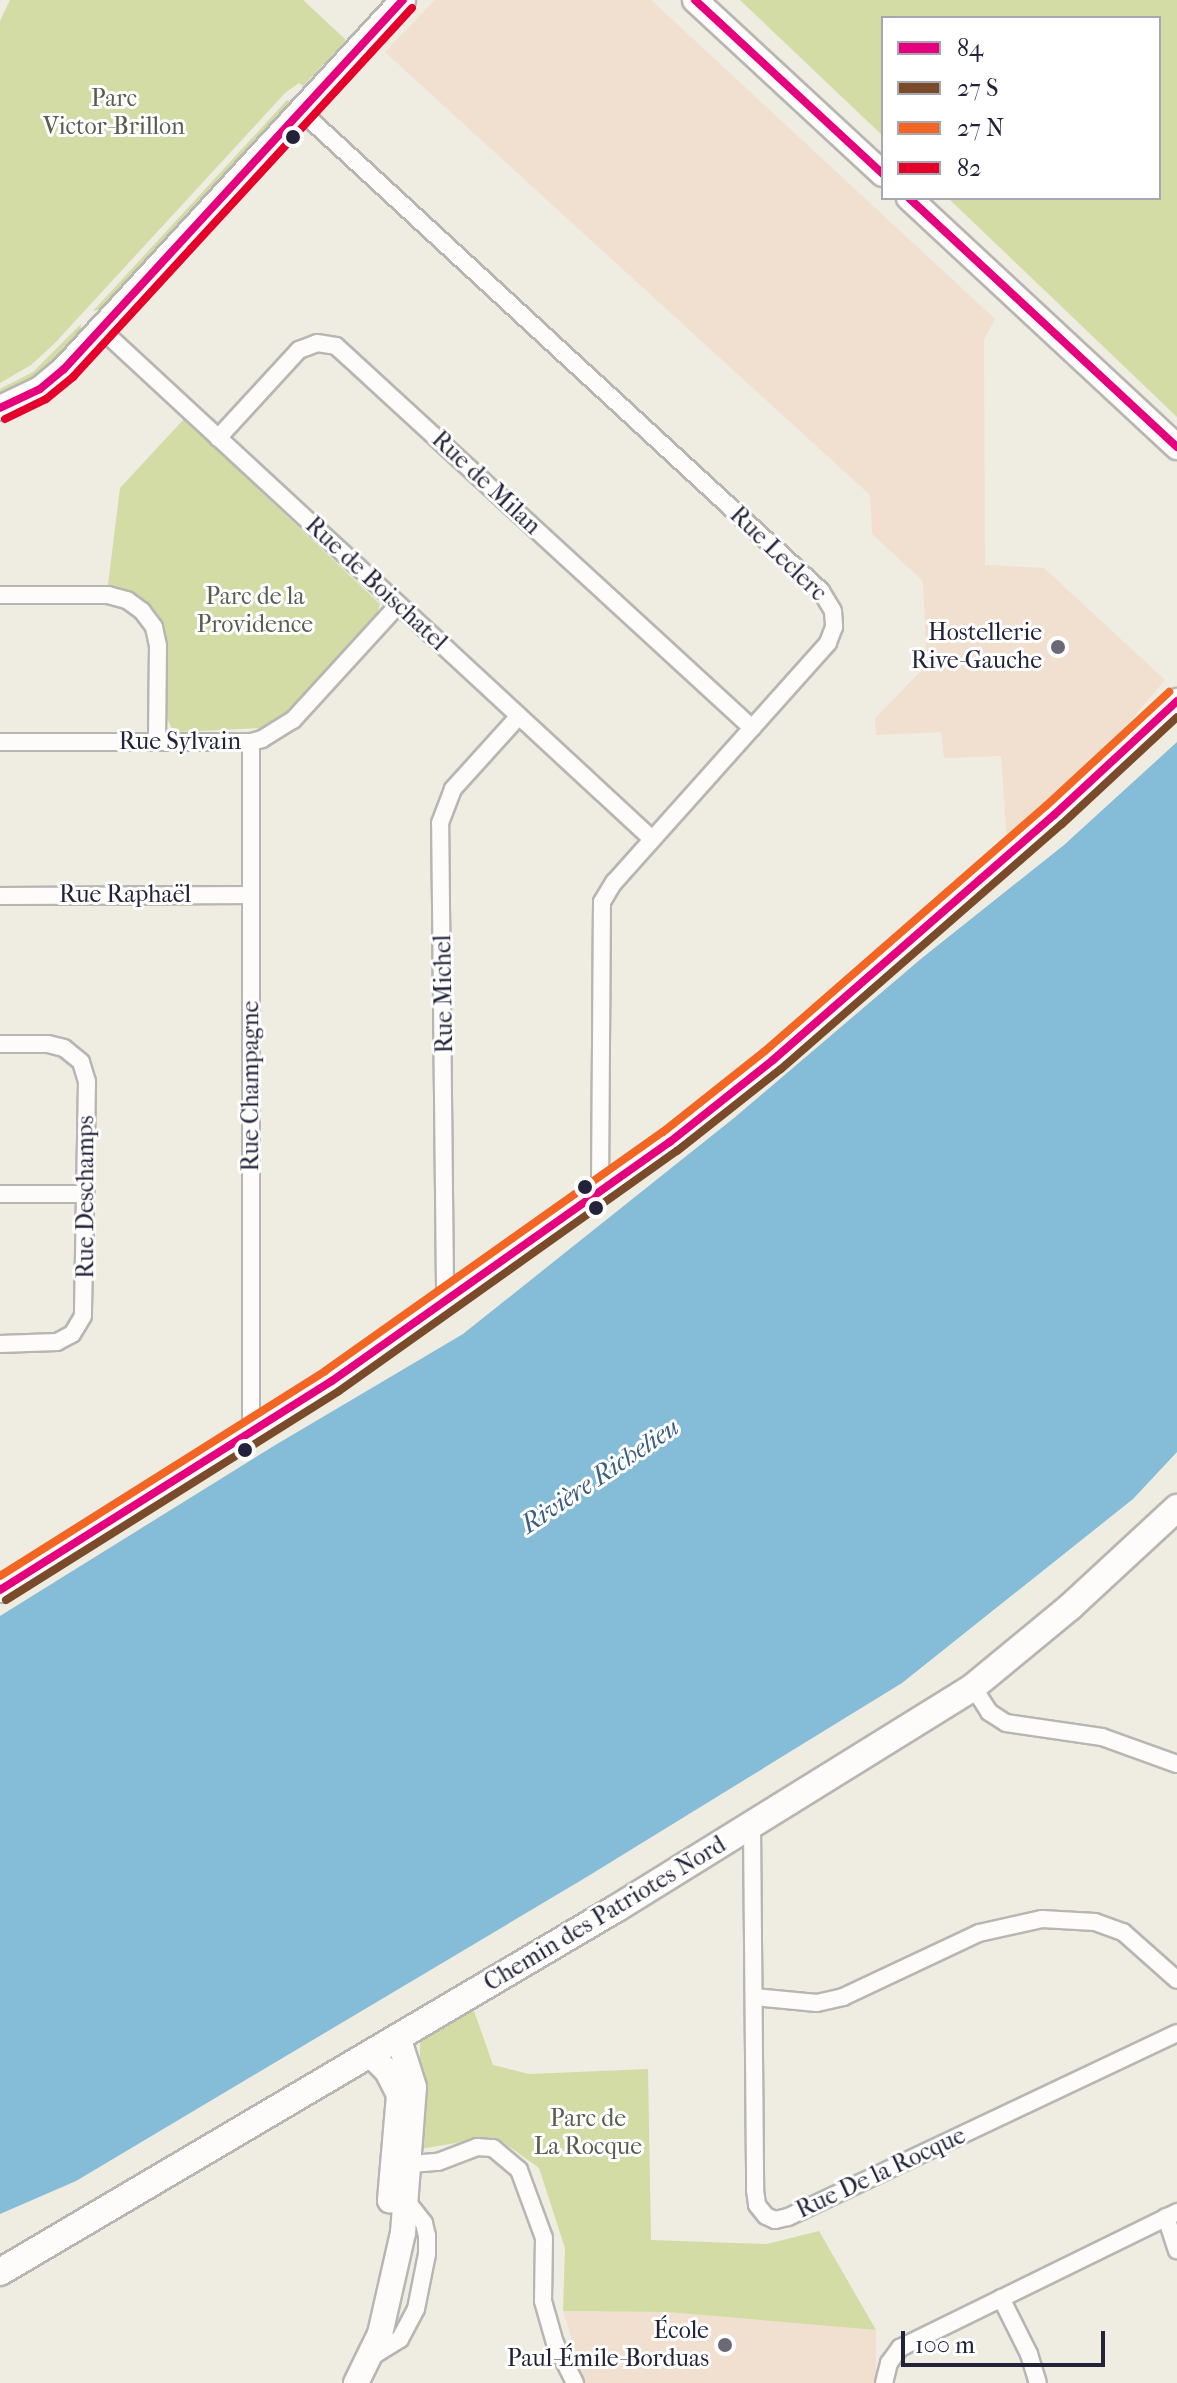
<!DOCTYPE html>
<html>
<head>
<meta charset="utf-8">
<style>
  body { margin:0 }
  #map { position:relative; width:1177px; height:2383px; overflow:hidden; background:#efece2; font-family:"IM FELL French Canon",serif }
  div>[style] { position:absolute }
  .built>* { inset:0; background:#f1dfcf }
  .green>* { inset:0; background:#d3dca4 }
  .water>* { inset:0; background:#85bcd7 }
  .roads { filter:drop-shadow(2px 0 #b8b6b2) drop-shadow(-2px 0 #b8b6b2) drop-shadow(0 2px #b8b6b2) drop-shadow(0 -2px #b8b6b2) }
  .street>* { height:16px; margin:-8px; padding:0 8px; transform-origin:8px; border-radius:8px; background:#fdfcfb }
  .secondary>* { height:24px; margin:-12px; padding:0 12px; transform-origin:12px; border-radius:12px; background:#fdfcfb }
  .primary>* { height:26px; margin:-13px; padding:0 13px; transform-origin:13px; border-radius:13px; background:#fdfcfb }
  .bus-1>* { height:8px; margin:-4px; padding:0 4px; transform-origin:4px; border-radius:4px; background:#e5007d }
  .bus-2>* { height:8px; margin:-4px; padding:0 4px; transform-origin:4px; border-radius:4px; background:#7a4b2a }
  .bus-3>* { height:8px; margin:-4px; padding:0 4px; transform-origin:4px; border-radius:4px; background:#f26522 }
  .bus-4>* { height:8px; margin:-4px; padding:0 4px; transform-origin:4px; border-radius:4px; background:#e4002b }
  .dots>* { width:22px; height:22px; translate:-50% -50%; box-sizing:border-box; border:4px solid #fff; border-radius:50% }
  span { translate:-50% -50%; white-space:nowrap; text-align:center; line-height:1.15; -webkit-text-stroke:6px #fff; paint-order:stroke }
  .park-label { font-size:24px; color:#585e4e }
  .street-label { font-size:24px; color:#22223b }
  .poi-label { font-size:24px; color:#22223b }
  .right { translate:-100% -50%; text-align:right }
  .water-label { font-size:26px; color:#3a5e7f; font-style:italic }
  .legend { position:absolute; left:881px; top:16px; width:280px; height:184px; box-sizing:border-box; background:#fff; border:2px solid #a7a7b1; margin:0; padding:10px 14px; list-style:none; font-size:24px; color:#22223b }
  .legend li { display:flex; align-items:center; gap:16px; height:40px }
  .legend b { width:40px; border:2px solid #a7a7b1 }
  .scale { position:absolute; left:901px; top:2331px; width:204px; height:36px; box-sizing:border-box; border:4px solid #22223b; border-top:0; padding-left:10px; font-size:24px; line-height:28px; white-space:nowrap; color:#22223b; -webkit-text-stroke:6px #fff; paint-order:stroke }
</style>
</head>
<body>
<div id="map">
  <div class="built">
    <div style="clip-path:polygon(435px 0,651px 0,995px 319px,984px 340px,985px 565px,1044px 568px,1165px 680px,1097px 760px,1007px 842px,1001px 756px,944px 758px,941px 732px,876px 735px,875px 718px,927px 665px,923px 581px,872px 534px,870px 495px,385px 52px)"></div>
    <div style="clip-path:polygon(563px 2311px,667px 2312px,876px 2330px,876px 2383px,580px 2383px,578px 2359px)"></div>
  </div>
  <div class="green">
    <div style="clip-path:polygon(10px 0,303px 0,346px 40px,303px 86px,299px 83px,285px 93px,54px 344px,31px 365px,0 383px,0 21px)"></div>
    <div style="clip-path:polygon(740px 0,1177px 0,1177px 417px,948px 198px,1159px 198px,1159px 18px,883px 18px,883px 136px)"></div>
    <div style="clip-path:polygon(287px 100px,293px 102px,103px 309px,93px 311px)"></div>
    <div style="clip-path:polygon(81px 324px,80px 333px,38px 374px,0 396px,0 389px,33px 372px)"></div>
    <div style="clip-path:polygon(184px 419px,380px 604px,376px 617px,289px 711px,261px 728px,179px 732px,172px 729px,167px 718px,164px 631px,144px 601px,108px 585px,120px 488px)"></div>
    <div style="clip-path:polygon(473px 2008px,493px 2065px,529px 2074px,648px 2069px,651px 2240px,767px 2244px,819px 2231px,876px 2330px,667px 2312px,563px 2311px,565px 2248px,539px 2168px,504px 2143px,486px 2138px,420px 2149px,420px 2042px)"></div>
  </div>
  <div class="water">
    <div style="clip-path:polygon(1177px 742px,1177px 1452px,1133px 1499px,902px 1683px,585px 1878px,76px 2181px,0 2214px,0 1616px,272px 1447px,463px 1334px,734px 1118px,922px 958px,1064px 845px)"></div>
  </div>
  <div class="roads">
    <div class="street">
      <div style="left:302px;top:112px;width:706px;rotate:42.7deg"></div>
      <div style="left:821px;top:591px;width:23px;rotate:59deg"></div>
      <div style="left:833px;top:611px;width:16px;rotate:86deg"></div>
      <div style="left:834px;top:627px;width:17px;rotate:111deg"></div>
      <div style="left:828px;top:643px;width:321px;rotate:131.8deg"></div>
      <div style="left:614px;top:882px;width:23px;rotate:121deg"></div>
      <div style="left:602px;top:902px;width:276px;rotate:90.4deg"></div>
      <div style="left:600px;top:1178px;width:13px;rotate:58deg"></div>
      <div style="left:101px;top:329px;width:751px;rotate:42.79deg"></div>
      <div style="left:218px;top:438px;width:120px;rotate:-47.4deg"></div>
      <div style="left:299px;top:350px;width:19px;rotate:-21deg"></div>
      <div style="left:317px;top:343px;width:19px;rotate:9deg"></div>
      <div style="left:336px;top:346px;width:565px;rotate:42.56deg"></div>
      <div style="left:0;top:595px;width:108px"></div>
      <div style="left:108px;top:595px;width:20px;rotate:15deg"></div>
      <div style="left:127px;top:600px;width:19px;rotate:36deg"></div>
      <div style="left:142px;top:611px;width:20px;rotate:53deg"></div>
      <div style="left:154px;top:627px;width:19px;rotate:78deg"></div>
      <div style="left:158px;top:646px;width:95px;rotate:90.6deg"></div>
      <div style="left:0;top:742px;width:251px"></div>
      <div style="left:251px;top:742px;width:11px;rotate:-15deg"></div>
      <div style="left:262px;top:739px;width:36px;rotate:-32deg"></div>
      <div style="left:293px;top:720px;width:156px;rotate:-47.6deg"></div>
      <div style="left:251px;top:742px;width:674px;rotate:90deg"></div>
      <div style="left:251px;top:1416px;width:14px;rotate:65deg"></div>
      <div style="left:0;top:896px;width:251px;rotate:-0.2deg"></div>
      <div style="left:0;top:1044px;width:48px"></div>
      <div style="left:48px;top:1044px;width:16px;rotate:14deg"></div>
      <div style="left:64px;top:1048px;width:22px;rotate:39deg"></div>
      <div style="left:81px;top:1062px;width:21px;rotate:73deg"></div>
      <div style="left:87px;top:1082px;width:234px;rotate:91deg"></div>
      <div style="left:83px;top:1316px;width:21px;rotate:121deg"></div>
      <div style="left:72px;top:1334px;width:17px;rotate:152deg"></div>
      <div style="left:57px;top:1342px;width:57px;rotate:178deg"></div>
      <div style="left:0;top:1194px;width:86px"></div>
      <div style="left:452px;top:1298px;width:13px;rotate:-122deg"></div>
      <div style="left:445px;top:1287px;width:464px;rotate:-90.6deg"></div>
      <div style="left:440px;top:823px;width:36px;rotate:-69deg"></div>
      <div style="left:453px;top:789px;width:98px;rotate:-47.9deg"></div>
      <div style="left:973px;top:1687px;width:30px;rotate:57deg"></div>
      <div style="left:989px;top:1712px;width:20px;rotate:33deg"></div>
      <div style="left:1006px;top:1723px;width:97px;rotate:8.3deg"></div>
      <div style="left:1102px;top:1737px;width:80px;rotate:19.8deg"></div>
      <div style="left:752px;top:1826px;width:364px;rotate:89.5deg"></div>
      <div style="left:755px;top:2190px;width:15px;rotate:82deg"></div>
      <div style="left:757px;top:2205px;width:14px;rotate:51deg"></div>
      <div style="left:766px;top:2216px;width:10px;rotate:24deg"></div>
      <div style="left:775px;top:2220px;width:13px;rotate:-13deg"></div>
      <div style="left:788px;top:2217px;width:430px;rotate:-25.3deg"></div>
      <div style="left:754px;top:1997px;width:63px;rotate:5.4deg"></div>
      <div style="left:817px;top:2003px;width:27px;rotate:-13deg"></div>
      <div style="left:843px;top:1997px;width:150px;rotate:-25.2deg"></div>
      <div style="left:979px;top:1933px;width:65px;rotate:-12.5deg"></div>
      <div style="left:1042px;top:1919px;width:53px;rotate:3.2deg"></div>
      <div style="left:1095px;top:1922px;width:30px;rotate:20deg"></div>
      <div style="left:1123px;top:1932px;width:72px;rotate:41.6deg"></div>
      <div style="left:400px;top:2165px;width:38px;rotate:-5deg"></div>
      <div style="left:438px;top:2162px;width:42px;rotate:-21deg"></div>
      <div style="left:477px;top:2147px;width:16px;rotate:4deg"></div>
      <div style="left:493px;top:2148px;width:34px;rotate:40deg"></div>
      <div style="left:519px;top:2170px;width:72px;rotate:69.8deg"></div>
      <div style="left:544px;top:2238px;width:63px;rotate:90.9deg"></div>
      <div style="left:543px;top:2301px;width:44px;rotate:74.1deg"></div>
      <div style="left:555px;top:2343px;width:45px;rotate:63.4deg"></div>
      <div style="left:1166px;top:2217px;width:35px;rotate:72deg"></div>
      <div style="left:1001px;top:2298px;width:63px;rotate:63.4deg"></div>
      <div style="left:1029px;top:2354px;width:30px;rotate:73deg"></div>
      <div style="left:368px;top:2359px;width:38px;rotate:-32deg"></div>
      <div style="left:400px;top:2339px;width:34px;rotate:-62deg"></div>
      <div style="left:416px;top:2309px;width:56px;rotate:-78.7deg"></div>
      <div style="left:427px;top:2254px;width:18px;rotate:-90deg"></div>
      <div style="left:427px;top:2236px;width:13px;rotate:-103deg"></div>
      <div style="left:424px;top:2223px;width:31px;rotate:-128deg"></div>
      <div style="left:884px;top:2383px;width:21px;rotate:-76deg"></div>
      <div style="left:889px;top:2363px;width:19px;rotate:-54deg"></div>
      <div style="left:900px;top:2348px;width:309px;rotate:-26.1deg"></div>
    </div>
    <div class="secondary">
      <div style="left:695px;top:0;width:256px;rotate:42.8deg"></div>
      <div style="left:909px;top:198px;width:366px;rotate:42.9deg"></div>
      <div style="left:0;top:408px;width:44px;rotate:-25.4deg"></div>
      <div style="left:40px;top:389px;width:31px;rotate:-40deg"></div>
      <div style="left:64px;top:369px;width:501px;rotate:-47.43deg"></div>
      <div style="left:0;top:1590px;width:392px;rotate:-32.2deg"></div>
      <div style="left:332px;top:1381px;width:414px;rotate:-35.3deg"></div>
      <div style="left:670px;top:1142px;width:132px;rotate:-38.5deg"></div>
      <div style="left:773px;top:1060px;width:373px;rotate:-41.1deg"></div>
      <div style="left:1054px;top:815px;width:168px;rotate:-42.8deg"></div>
      <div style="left:370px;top:2054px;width:24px;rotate:45deg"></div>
      <div style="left:387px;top:2071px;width:27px;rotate:63deg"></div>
      <div style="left:399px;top:2095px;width:106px;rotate:94.9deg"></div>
      <div style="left:356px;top:2383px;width:55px;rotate:-63.9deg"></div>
      <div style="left:380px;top:2334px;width:104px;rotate:-77.2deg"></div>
      <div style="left:403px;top:2233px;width:146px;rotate:-85.7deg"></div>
      <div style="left:414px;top:2087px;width:52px;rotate:-107.7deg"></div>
    </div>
    <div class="primary">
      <div style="left:0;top:2272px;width:716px;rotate:-30.54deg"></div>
      <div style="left:617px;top:1908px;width:419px;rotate:-31.8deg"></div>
      <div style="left:973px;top:1687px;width:126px;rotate:-39.5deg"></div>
      <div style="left:1070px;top:1607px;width:146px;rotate:-42.8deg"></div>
    </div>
  </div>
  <div class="bus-1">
    <div style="left:695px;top:0;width:256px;rotate:42.8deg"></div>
    <div style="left:909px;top:198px;width:366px;rotate:42.9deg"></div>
    <div style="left:0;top:408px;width:44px;rotate:-25.4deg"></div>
    <div style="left:40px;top:389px;width:31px;rotate:-40deg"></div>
    <div style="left:64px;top:369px;width:501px;rotate:-47.43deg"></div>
    <div style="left:0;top:1590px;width:392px;rotate:-32.2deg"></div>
    <div style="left:332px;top:1381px;width:414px;rotate:-35.3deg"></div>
    <div style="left:670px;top:1142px;width:132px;rotate:-38.5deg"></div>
    <div style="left:773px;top:1060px;width:373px;rotate:-41.1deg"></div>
    <div style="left:1054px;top:815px;width:168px;rotate:-42.8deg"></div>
  </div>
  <div class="bus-2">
    <div style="left:6px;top:1600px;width:393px;rotate:-32.1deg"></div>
    <div style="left:339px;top:1391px;width:415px;rotate:-35.4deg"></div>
    <div style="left:677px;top:1151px;width:132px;rotate:-38.3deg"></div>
    <div style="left:781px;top:1069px;width:373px;rotate:-41.1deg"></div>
    <div style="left:1062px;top:824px;width:157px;rotate:-42.9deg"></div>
  </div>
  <div class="bus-3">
    <div style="left:0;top:1576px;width:384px;rotate:-32.2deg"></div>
    <div style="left:325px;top:1371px;width:414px;rotate:-35.3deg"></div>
    <div style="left:663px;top:1132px;width:130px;rotate:-38.5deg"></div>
    <div style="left:765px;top:1051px;width:373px;rotate:-41.1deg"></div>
    <div style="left:1046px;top:806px;width:168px;rotate:-42.8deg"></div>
  </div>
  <div class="bus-4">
    <div style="left:5px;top:419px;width:46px;rotate:-26deg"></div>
    <div style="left:46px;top:399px;width:35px;rotate:-39deg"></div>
    <div style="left:73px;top:377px;width:501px;rotate:-47.43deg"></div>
  </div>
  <div class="dots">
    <div style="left:293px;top:137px;background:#22223b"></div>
    <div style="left:1058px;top:647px;background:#6a6975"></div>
    <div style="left:585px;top:1187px;background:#22223b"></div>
    <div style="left:596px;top:1208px;background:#22223b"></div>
    <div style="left:245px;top:1450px;background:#22223b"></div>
    <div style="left:725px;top:2345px;background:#6a6975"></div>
  </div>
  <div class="park-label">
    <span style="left:114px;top:113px">Parc<br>Victor-Brillon</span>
    <span style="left:255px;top:611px">Parc de la<br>Providence</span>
    <span style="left:588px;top:2133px">Parc de<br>La Rocque</span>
  </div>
  <div class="street-label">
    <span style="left:486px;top:483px;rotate:43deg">Rue de Milan</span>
    <span style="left:778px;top:554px;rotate:44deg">Rue Leclerc</span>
    <span style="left:376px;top:584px;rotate:43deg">Rue de Boischatel</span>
    <span style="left:180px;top:742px">Rue Sylvain</span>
    <span style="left:125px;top:895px">Rue Raphaël</span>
    <span style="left:444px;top:994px;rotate:-91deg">Rue Michel</span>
    <span style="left:251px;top:1086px;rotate:-90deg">Rue Champagne</span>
    <span style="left:86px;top:1197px;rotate:-90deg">Rue Deschamps</span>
    <span style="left:605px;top:1914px;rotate:-31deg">Chemin des Patriotes Nord</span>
    <span style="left:881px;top:2173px;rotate:-25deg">Rue De la Rocque</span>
  </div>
  <div class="poi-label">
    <span class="right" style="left:1042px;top:647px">Hostellerie<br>Rive-Gauche</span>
    <span class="right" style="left:709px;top:2345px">École<br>Paul-Émile-Borduas</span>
  </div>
  <div class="water-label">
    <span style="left:600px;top:1476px;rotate:-34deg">Rivière Richelieu</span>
  </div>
  <ul class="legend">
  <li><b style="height:10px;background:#e5007d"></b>84</li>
  <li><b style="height:10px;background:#7a4b2a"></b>27 S</li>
  <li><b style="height:10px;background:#f26522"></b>27 N</li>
  <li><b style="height:10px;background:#e4002b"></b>82</li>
  </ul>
  <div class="scale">100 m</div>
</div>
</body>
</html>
